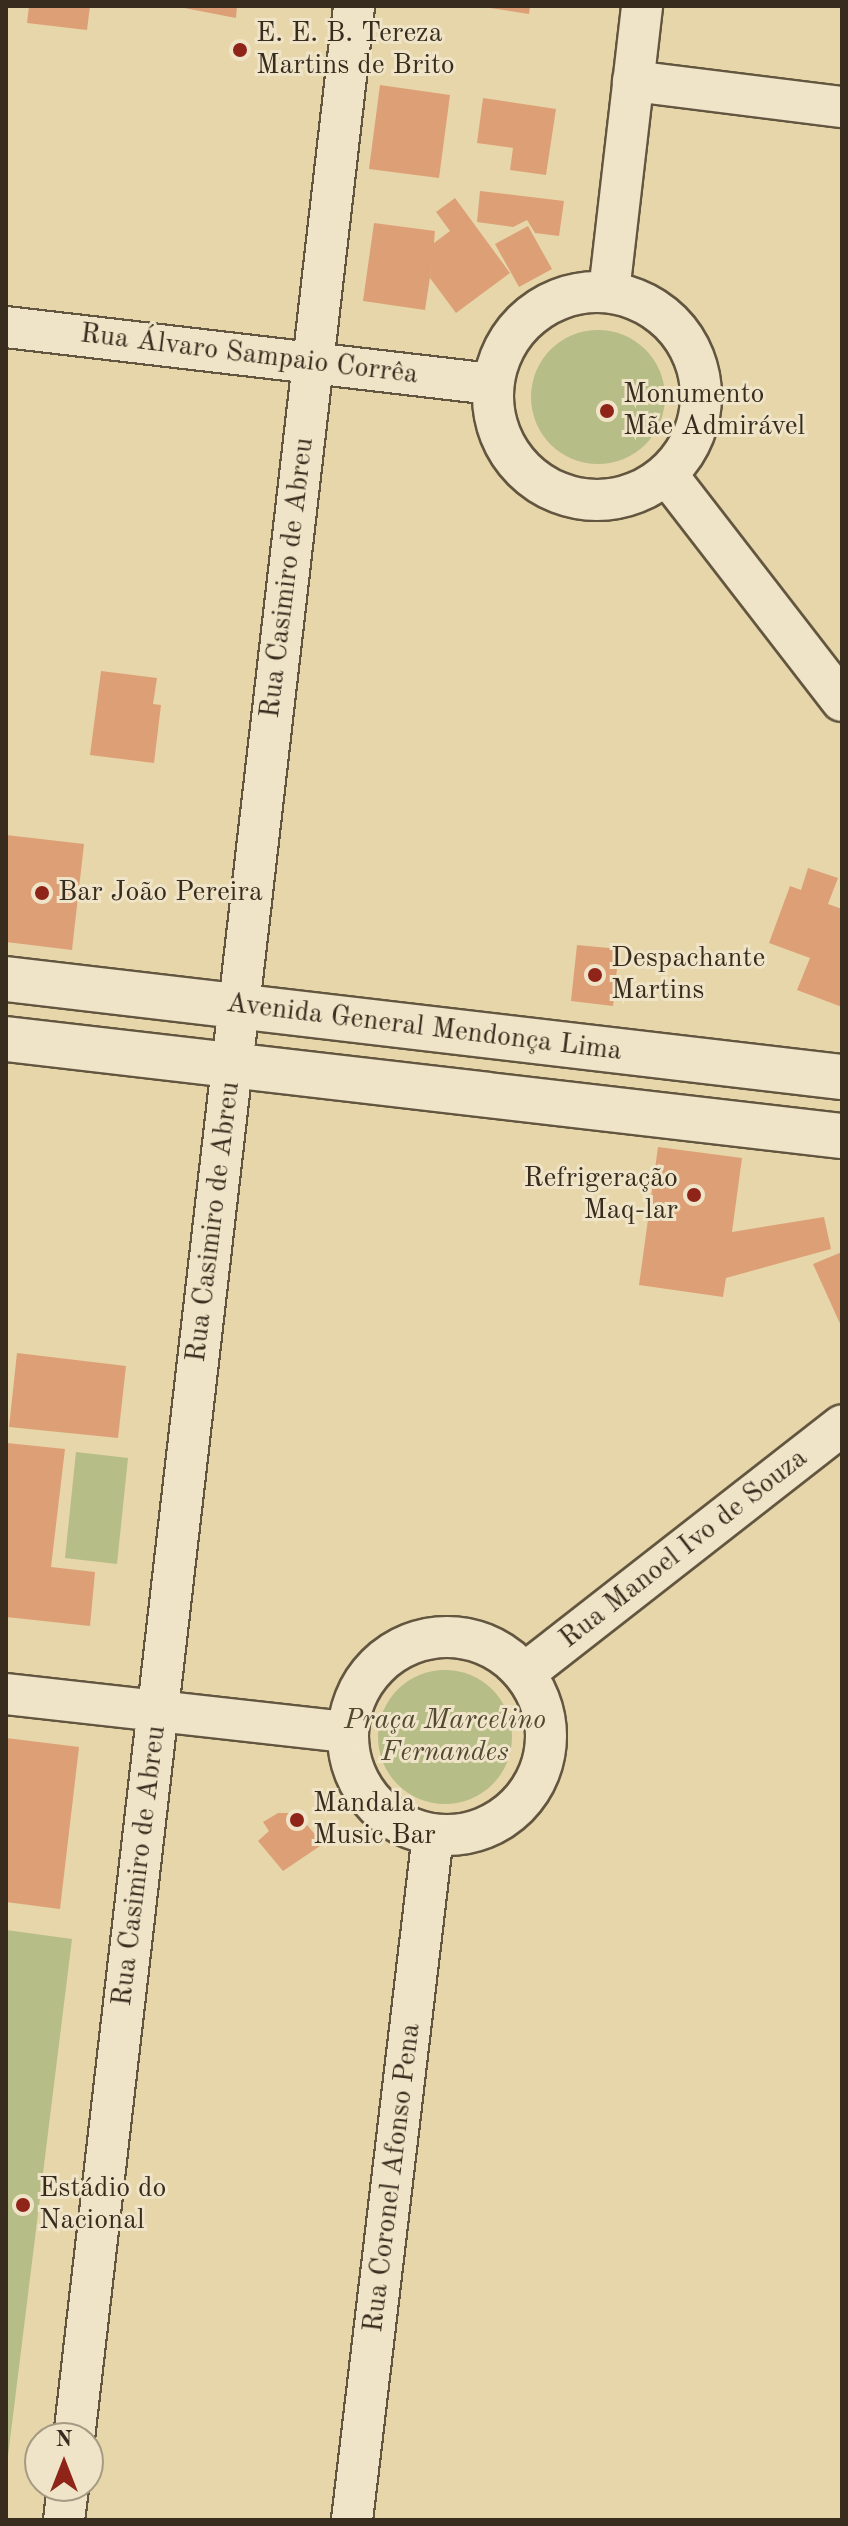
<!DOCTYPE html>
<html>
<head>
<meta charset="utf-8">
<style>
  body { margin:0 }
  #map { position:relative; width:848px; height:2526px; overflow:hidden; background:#e6d6a9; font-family:"Old Standard TT",serif }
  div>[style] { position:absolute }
  .green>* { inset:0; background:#b7bd87 }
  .round { border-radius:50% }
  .building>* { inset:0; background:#dda076 }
  .roads { filter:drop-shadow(2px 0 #635640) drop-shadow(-2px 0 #635640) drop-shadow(0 2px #635640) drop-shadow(0 -2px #635640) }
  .street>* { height:40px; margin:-20px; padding:0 20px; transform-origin:20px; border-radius:20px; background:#efe4c7 }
  .street>.ring { margin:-20px; padding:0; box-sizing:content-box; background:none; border:40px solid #efe4c7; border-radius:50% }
  .secondary>* { height:44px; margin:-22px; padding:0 22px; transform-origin:22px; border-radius:22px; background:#efe4c7 }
  .dots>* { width:22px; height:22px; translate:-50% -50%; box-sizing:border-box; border:4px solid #efe4c7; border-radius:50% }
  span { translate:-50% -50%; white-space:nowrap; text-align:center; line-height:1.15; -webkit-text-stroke:6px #efe4c7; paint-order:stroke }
  .poi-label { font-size:28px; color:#372c1d }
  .left { translate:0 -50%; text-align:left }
  .right { translate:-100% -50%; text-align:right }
  .street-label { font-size:28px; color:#372c1d }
  .park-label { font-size:28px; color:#514932; font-style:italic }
  .frame { position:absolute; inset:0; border:8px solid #372c1d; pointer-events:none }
  .north { position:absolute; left:24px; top:2422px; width:80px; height:80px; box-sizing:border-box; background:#efe4c7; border:2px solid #a59a83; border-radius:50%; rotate:0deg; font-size:22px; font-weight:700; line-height:32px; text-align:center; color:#372c1d }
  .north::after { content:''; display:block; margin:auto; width:28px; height:36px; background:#8f2418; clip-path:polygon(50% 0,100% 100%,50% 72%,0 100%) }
</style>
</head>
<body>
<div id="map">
  <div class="green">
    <div class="round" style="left:531px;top:330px;width:134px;height:134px"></div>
    <div style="clip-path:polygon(76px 1452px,128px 1458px,117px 1564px,65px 1558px)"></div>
    <div class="round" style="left:378px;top:1670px;width:134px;height:134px"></div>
    <div style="clip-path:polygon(6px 1930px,72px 1939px,6px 2472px)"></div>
  </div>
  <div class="building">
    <div style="clip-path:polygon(29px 6px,90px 6px,87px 30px,27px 23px)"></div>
    <div style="clip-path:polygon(174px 6px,237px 6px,236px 18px)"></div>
    <div style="clip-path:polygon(477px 6px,530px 6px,529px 14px)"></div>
    <div style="clip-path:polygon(380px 85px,450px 95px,439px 178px,369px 169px)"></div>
    <div style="clip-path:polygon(483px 98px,556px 109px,546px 175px,510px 170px,513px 148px,477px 143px)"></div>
    <div style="clip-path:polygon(480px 191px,564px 201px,559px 236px,535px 233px,527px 220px,513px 227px,477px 222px)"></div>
    <div style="clip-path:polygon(455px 198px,510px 273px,456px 313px,430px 278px,432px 264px,425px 310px,363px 301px,374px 223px,435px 231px,434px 243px,450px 231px,436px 212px)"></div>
    <div style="clip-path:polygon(528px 226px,552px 269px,519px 287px,495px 244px)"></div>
    <div style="clip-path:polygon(101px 671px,157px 678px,153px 704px,161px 705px,154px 763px,90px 755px)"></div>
    <div style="clip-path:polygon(6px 835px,84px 844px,72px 950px,6px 942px)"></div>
    <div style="clip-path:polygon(808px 868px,838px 878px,828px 904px,842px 909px,842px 1007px,797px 990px,810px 958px,769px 943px,790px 886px,801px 890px)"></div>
    <div style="clip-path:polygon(577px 945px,619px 949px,613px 1006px,571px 1001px)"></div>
    <div style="clip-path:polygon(658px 1147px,742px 1158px,732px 1232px,824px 1217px,831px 1249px,726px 1278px,723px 1297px,639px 1285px)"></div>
    <div style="clip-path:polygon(842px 1252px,842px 1328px,813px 1264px)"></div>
    <div style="clip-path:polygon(17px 1353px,126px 1366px,118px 1438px,9px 1427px)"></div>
    <div style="clip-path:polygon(7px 1443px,65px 1449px,51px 1567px,95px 1572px,90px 1626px,6px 1617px)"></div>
    <div style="clip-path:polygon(6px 1738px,79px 1747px,60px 1909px,6px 1902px)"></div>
    <div style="clip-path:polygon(278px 1813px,297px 1813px,323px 1844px,283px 1871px,258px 1841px,269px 1831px,263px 1822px)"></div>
  </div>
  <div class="roads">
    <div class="street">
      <div style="left:633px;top:81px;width:211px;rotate:7.1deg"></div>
      <div class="ring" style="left:493px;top:292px;width:168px;height:168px"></div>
      <div style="left:609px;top:292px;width:288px;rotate:-83.4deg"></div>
      <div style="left:6px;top:327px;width:489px;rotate:6.7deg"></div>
      <div style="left:668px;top:476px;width:284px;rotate:52.3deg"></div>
      <div class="ring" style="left:348px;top:1637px;width:158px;height:158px"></div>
      <div style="left:525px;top:1673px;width:402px;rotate:-38deg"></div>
      <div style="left:6px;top:1694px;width:343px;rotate:6.4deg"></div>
      <div style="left:74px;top:2438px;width:2448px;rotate:-83.43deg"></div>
      <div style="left:64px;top:2520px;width:34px;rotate:-83deg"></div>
      <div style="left:352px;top:2520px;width:690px;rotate:-83.26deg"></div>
    </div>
    <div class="secondary">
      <div style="left:6px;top:979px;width:842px;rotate:6.69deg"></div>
      <div style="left:6px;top:1039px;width:842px;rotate:6.62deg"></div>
    </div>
  </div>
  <div class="dots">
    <div style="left:240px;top:50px;background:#8f2418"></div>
    <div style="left:607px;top:411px;background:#8f2418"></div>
    <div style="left:42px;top:893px;background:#8f2418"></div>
    <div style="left:595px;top:975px;background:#8f2418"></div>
    <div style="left:694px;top:1195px;background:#8f2418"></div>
    <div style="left:297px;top:1820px;background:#8f2418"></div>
    <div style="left:23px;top:2205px;background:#8f2418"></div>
  </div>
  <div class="poi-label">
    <span class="left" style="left:256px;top:50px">E. E. B. Tereza<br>Martins de Brito</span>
    <span class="left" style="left:623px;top:411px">Monumento<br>Mãe Admirável</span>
    <span class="left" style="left:58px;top:893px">Bar João Pereira</span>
    <span class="left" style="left:611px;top:975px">Despachante<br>Martins</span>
    <span class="right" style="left:678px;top:1195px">Refrigeração<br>Maq-lar</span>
    <span class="left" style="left:313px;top:1820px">Mandala<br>Music Bar</span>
    <span class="left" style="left:39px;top:2205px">Estádio do<br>Nacional</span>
  </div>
  <div class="street-label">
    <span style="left:249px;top:355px;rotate:7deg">Rua Álvaro Sampaio Corrêa</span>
    <span style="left:288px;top:578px;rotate:-83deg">Rua Casimiro de Abreu</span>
    <span style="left:424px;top:1028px;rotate:7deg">Avenida General Mendonça Lima</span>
    <span style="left:214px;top:1222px;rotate:-83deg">Rua Casimiro de Abreu</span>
    <span style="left:684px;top:1549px;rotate:-38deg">Rua Manoel Ivo de Souza</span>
    <span style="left:140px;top:1866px;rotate:-83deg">Rua Casimiro de Abreu</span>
    <span style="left:393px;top:2178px;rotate:-83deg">Rua Coronel Afonso Pena</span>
  </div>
  <div class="park-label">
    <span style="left:445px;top:1737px">Praça Marcelino<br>Fernandes</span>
  </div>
  <div class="frame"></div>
  <div class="north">N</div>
</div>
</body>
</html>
